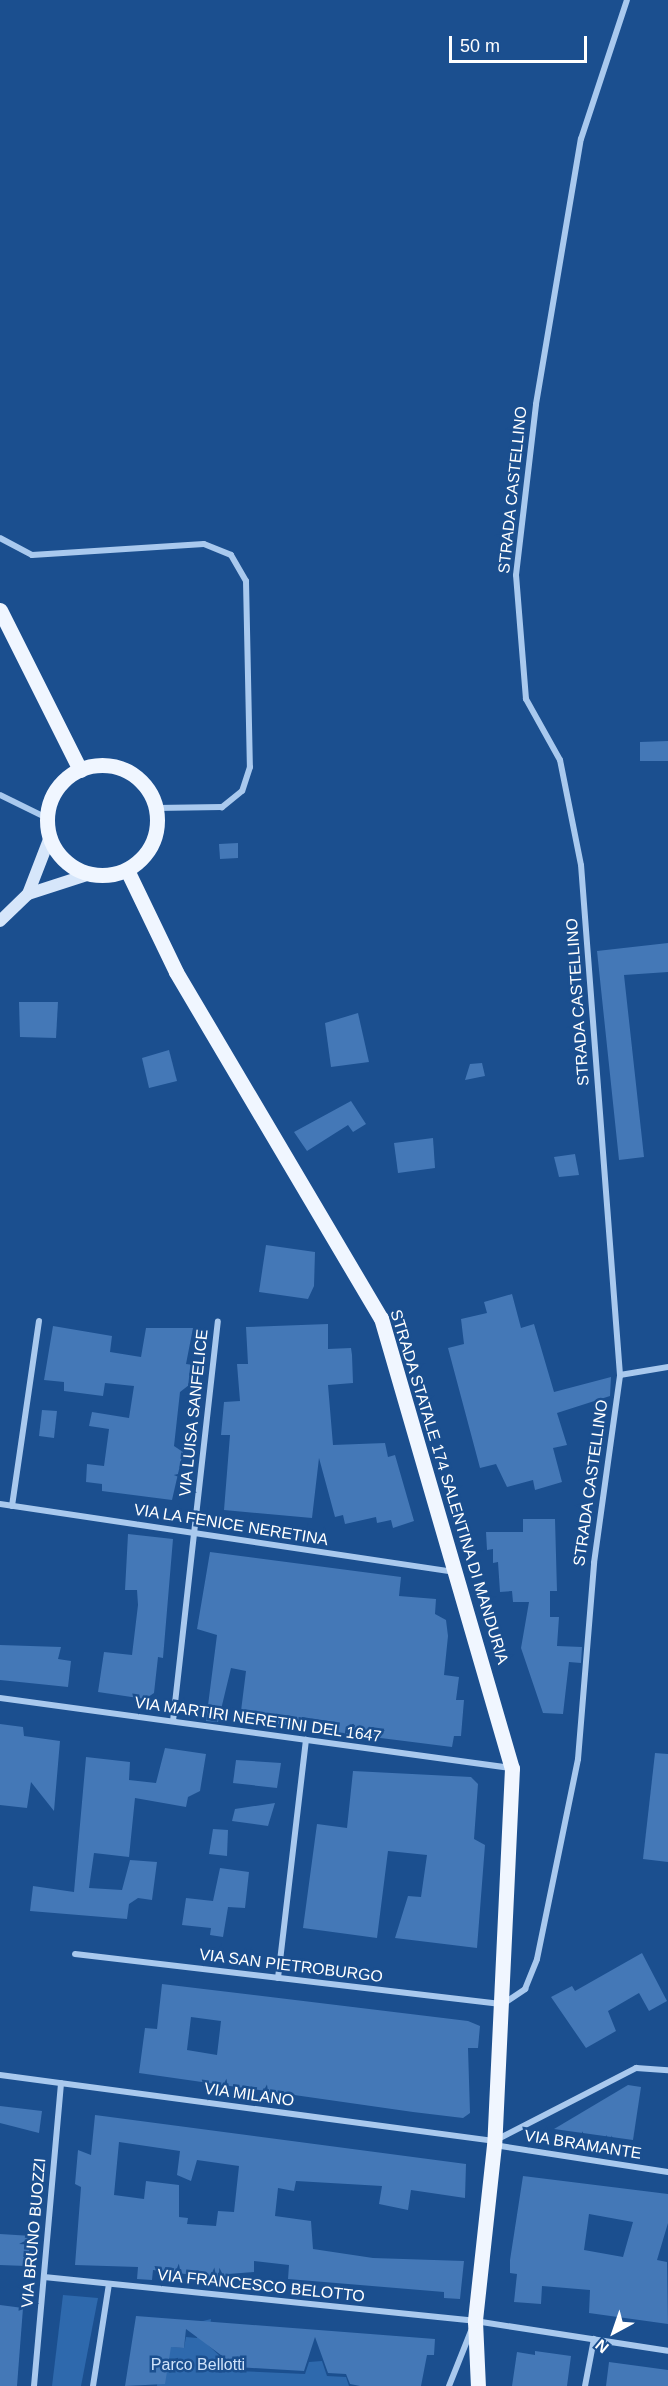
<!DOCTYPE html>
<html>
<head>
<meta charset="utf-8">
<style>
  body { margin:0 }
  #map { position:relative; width:668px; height:2386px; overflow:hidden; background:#1b4f8f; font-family:Arial,sans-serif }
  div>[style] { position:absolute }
  .green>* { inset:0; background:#2e69ad }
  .building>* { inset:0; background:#4478b7 }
  .street>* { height:6px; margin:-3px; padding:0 3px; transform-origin:3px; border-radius:3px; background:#a9c9ee }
  .secondary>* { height:12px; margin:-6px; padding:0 6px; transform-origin:6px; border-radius:6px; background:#d6e6fa }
  .primary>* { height:15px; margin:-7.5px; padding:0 7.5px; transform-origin:7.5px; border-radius:7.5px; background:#f0f6ff }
  .primary>.ring { margin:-7.5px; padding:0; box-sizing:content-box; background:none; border:15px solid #f0f6ff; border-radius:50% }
  span { translate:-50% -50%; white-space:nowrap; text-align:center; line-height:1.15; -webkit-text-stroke:5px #1b4f8f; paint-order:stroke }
  .street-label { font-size:16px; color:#fff }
  .park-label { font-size:16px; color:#cfe3fa }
  .north { position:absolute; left:584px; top:2302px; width:60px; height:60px; -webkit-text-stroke:4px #1b4f8f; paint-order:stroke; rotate:220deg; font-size:16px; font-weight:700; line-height:24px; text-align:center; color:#fff }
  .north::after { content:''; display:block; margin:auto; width:21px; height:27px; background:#fff; clip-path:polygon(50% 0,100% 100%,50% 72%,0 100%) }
  .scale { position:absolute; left:449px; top:36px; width:138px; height:27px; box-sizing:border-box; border:3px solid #fff; border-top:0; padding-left:8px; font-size:18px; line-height:21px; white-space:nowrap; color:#fff; -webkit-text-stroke:4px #1b4f8f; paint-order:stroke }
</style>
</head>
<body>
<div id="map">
  <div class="green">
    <div style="clip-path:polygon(63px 2295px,98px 2298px,81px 2386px,52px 2386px)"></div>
    <div style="clip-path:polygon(211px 2319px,208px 2345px,236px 2371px,305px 2374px,309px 2362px,322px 2361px,327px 2376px,346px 2377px,349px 2386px,157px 2386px,161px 2346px,184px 2348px,186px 2337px,197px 2338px,199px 2322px)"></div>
  </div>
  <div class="building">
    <div style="clip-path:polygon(668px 741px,668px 761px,640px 761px,640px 742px)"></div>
    <div style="clip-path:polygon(238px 843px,238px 858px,220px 859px,219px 844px)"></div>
    <div style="clip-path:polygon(668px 943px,668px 972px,624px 975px,644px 1157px,619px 1160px,597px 951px)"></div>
    <div style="clip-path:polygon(19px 1002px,58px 1002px,56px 1038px,20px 1037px)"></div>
    <div style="clip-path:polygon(358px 1013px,369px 1062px,331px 1067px,325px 1023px)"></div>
    <div style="clip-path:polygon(169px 1050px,177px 1081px,149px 1088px,142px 1058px)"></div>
    <div style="clip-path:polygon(482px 1063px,485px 1076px,465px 1080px,470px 1064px)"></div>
    <div style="clip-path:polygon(351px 1101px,366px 1124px,353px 1132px,348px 1125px,307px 1151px,294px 1132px)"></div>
    <div style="clip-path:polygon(433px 1138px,435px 1168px,398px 1173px,394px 1143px)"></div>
    <div style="clip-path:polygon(575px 1154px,579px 1175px,559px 1177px,554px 1157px)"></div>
    <div style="clip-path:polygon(266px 1245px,315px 1252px,314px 1286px,308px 1299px,259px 1292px)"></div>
    <div style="clip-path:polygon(512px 1294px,521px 1328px,534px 1324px,554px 1392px,611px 1377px,610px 1396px,557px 1413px,567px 1445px,553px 1448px,562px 1482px,535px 1490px,533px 1480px,507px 1487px,496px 1464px,480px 1468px,448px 1348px,464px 1344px,461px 1319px,487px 1313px,484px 1302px)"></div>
    <div style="clip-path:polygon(328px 1324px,328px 1349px,351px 1348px,352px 1355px,353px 1383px,328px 1385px,333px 1445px,385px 1443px,388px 1457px,395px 1455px,414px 1521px,393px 1528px,391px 1520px,377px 1523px,376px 1517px,345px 1524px,343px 1515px,335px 1517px,319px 1458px,312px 1518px,224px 1510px,230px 1435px,221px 1435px,224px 1402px,240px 1401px,237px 1364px,248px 1364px,246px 1327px)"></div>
    <div style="clip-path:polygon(53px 1326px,112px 1336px,110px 1352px,141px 1357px,146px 1328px,193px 1328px,186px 1364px,194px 1365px,189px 1385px,180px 1392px,174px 1446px,183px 1452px,172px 1500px,102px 1491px,102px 1484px,86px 1482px,87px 1464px,104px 1466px,109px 1429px,89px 1426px,92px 1412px,129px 1418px,134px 1386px,105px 1383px,103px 1396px,64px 1391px,64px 1382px,44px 1380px)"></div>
    <div style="clip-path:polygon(42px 1410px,57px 1411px,54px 1438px,39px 1436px)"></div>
    <div style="clip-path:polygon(523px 1519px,555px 1519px,557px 1591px,550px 1591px,550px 1617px,559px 1617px,557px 1646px,582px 1647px,581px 1663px,569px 1662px,563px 1714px,543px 1713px,521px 1648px,529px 1602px,513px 1602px,512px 1591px,500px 1592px,498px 1562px,493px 1563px,493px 1549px,487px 1550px,486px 1532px,523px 1532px)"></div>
    <div style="clip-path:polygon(128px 1534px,173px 1539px,163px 1658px,158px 1657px,154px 1693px,145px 1699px,98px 1692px,104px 1652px,132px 1655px,138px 1605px,137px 1590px,125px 1590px)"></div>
    <div style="clip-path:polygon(210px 1552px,401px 1577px,399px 1596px,436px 1599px,435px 1614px,446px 1620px,448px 1636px,444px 1675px,459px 1677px,456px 1700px,464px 1700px,461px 1736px,454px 1736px,452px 1747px,333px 1732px,335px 1722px,302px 1717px,301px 1727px,240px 1719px,246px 1671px,231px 1668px,218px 1722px,206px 1721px,217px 1635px,197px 1629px)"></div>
    <div style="clip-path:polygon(0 1645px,61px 1647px,58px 1659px,71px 1661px,68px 1687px,0 1680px)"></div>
    <div style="clip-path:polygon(0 1724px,23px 1727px,24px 1736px,60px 1741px,54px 1811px,31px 1782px,27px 1808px,0 1805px)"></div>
    <div style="clip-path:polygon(165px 1748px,206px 1754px,200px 1791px,188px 1797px,186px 1807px,135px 1798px,129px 1857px,94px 1853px,89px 1888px,122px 1890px,130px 1860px,157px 1862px,152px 1900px,138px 1898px,129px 1904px,127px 1919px,30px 1911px,33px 1886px,74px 1892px,86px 1757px,130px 1762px,129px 1780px,156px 1783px)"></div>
    <div style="clip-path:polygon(655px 1753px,668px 1754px,668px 1862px,643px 1859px)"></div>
    <div style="clip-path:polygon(236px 1760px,281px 1763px,277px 1788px,233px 1783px)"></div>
    <div style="clip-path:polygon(353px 1771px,471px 1777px,478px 1784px,474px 1839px,485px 1845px,477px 1948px,395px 1938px,408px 1896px,421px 1897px,427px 1855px,388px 1851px,377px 1938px,303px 1928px,317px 1824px,347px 1828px)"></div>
    <div style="clip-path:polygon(275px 1803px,268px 1826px,232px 1821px,235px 1809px)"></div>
    <div style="clip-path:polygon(213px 1829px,228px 1830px,227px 1856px,209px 1854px)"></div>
    <div style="clip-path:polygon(220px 1868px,249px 1872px,245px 1908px,228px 1907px,223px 1937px,210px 1935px,211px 1928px,182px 1925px,186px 1898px,213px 1901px)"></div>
    <div style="clip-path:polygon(642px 1953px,667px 2001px,649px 2011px,639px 1993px,608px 2011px,616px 2031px,586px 2048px,551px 1997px,572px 1986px,575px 1991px)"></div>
    <div style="clip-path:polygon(evenodd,162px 1984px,468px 2021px,480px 2026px,478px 2048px,468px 2048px,470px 2113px,463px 2118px,413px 2112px,139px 2073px,145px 2028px,157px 2029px,162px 1984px,191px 2017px,221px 2021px,217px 2055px,187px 2050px,191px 2017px)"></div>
    <div style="clip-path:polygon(628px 2085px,641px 2087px,633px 2140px,554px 2129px)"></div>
    <div style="clip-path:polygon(0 2106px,42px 2111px,39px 2133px,0 2123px)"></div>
    <div style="clip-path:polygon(evenodd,95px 2115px,466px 2164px,465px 2198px,411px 2190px,408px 2210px,379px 2204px,382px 2186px,296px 2181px,294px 2191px,278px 2188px,275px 2216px,311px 2221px,313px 2249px,373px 2258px,464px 2261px,460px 2299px,444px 2298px,444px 2292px,288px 2279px,289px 2265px,254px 2261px,254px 2272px,228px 2274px,226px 2279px,153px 2270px,152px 2280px,137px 2279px,138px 2267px,75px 2265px,81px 2187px,75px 2184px,78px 2150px,91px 2155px,95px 2115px,119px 2142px,180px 2151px,177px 2175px,191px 2181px,197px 2160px,239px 2166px,234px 2212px,218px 2211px,216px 2226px,187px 2224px,188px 2218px,179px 2217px,179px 2185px,146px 2181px,144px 2199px,114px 2195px,119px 2142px)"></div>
    <div style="clip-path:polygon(evenodd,523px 2176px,668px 2194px,668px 2223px,657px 2260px,667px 2262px,668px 2324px,589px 2313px,590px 2290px,542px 2286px,541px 2304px,514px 2302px,517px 2274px,510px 2273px,510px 2260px,523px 2176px,589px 2214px,633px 2222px,623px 2257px,584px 2250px,589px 2214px)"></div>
    <div style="clip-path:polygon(0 2234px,32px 2236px,26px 2266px,0 2265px)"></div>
    <div style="clip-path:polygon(0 2305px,23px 2308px,17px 2386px,0 2386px)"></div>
    <div style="clip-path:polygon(136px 2316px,435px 2339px,434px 2355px,427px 2355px,421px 2386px,360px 2386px,350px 2384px,346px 2374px,328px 2373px,315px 2337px,304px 2371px,237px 2367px,186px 2329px,184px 2348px,171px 2347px,165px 2384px,125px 2386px)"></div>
    <div style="clip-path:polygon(535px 2351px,571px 2356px,567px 2386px,512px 2386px,517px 2352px,535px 2355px)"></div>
    <div style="clip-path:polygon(609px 2362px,668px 2370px,668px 2386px,606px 2386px)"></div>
  </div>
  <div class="street">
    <div style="left:0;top:538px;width:36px;rotate:28deg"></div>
    <div style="left:32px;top:555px;width:172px;rotate:-3.7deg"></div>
    <div style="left:204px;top:544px;width:29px;rotate:22deg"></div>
    <div style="left:231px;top:555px;width:30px;rotate:60deg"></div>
    <div style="left:246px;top:581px;width:186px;rotate:88.8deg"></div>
    <div style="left:250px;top:767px;width:25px;rotate:108deg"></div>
    <div style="left:242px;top:791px;width:26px;rotate:141deg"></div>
    <div style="left:222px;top:807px;width:66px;rotate:179.1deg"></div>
    <div style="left:0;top:795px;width:52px;rotate:26.1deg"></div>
    <div style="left:620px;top:1375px;width:49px;rotate:-9.5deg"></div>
    <div style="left:0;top:1504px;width:459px;rotate:8.5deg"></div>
    <div style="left:12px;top:1506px;width:187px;rotate:-81.7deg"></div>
    <div style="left:0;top:1698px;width:516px;rotate:7.8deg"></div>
    <div style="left:173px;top:1721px;width:402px;rotate:-83.6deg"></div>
    <div style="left:75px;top:1954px;width:431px;rotate:6.7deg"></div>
    <div style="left:503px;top:2004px;width:27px;rotate:-34deg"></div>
    <div style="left:525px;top:1989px;width:32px;rotate:-68deg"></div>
    <div style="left:537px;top:1959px;width:204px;rotate:-78.4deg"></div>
    <div style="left:578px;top:1759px;width:197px;rotate:-85.3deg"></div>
    <div style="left:594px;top:1563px;width:190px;rotate:-82.1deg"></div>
    <div style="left:620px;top:1375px;width:511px;rotate:-94.37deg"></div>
    <div style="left:581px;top:865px;width:107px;rotate:-101.3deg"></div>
    <div style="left:560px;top:760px;width:70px;rotate:-119.1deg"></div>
    <div style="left:526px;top:699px;width:124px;rotate:-94.6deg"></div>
    <div style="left:516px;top:575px;width:172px;rotate:-83.3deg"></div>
    <div style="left:536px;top:404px;width:269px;rotate:-80.4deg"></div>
    <div style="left:581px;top:139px;width:146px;rotate:-71.7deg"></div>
    <div style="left:278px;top:1978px;width:240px;rotate:-83.3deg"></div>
    <div style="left:0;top:2075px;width:498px;rotate:7.6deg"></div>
    <div style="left:494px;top:2141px;width:160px;rotate:-27.2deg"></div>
    <div style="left:636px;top:2068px;width:32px;rotate:4deg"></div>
    <div style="left:494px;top:2145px;width:176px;rotate:8.8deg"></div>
    <div style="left:44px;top:2277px;width:433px;rotate:5.8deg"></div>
    <div style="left:475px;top:2321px;width:195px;rotate:8.8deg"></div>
    <div style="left:34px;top:2386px;width:304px;rotate:-84.9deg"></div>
    <div style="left:93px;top:2386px;width:103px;rotate:-81.1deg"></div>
    <div style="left:449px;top:2386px;width:59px;rotate:-68.2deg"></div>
    <div style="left:585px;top:2386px;width:48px;rotate:-79.2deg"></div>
  </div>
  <div class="secondary">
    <div style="left:50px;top:837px;width:61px;rotate:111.1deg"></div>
    <div style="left:28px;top:894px;width:65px;rotate:-17.9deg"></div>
    <div style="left:0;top:921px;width:39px;rotate:-44deg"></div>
  </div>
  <div class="primary">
    <div style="left:0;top:610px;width:179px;rotate:63.4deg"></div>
    <div class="ring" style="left:47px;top:765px;width:95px;height:95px"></div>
    <div style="left:127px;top:870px;width:113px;rotate:64.3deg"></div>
    <div style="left:176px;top:972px;width:402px;rotate:59.4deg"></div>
    <div style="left:381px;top:1318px;width:469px;rotate:73.8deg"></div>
    <div style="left:512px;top:1768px;width:377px;rotate:92.7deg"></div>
    <div style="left:494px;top:2145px;width:177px;rotate:96.2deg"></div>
    <div style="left:475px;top:2321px;width:65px;rotate:87.4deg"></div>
  </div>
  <div class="street-label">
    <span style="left:513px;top:490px;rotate:-84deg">STRADA CASTELLINO</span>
    <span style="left:578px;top:1002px;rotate:-94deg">STRADA CASTELLINO</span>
    <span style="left:194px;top:1413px;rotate:-84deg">VIA LUISA SANFELICE</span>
    <span style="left:591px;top:1483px;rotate:-82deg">STRADA CASTELLINO</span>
    <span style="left:449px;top:1487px;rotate:73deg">STRADA STATALE 174 SALENTINA DI MANDURIA</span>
    <span style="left:231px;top:1525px;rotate:9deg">VIA LA FENICE NERETINA</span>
    <span style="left:258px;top:1720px;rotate:8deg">VIA MARTIRI NERETINI DEL 1647</span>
    <span style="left:291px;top:1966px;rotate:7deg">VIA SAN PIETROBURGO</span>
    <span style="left:249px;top:2095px;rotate:8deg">VIA MILANO</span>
    <span style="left:583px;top:2145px;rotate:9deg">VIA BRAMANTE</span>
    <span style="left:34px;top:2233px;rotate:-85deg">VIA BRUNO BUOZZI</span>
    <span style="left:261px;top:2286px;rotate:6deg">VIA FRANCESCO BELOTTO</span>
  </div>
  <div class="park-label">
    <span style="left:198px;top:2365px">Parco Bellotti</span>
  </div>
  <div class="north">N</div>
  <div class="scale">50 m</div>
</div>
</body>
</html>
